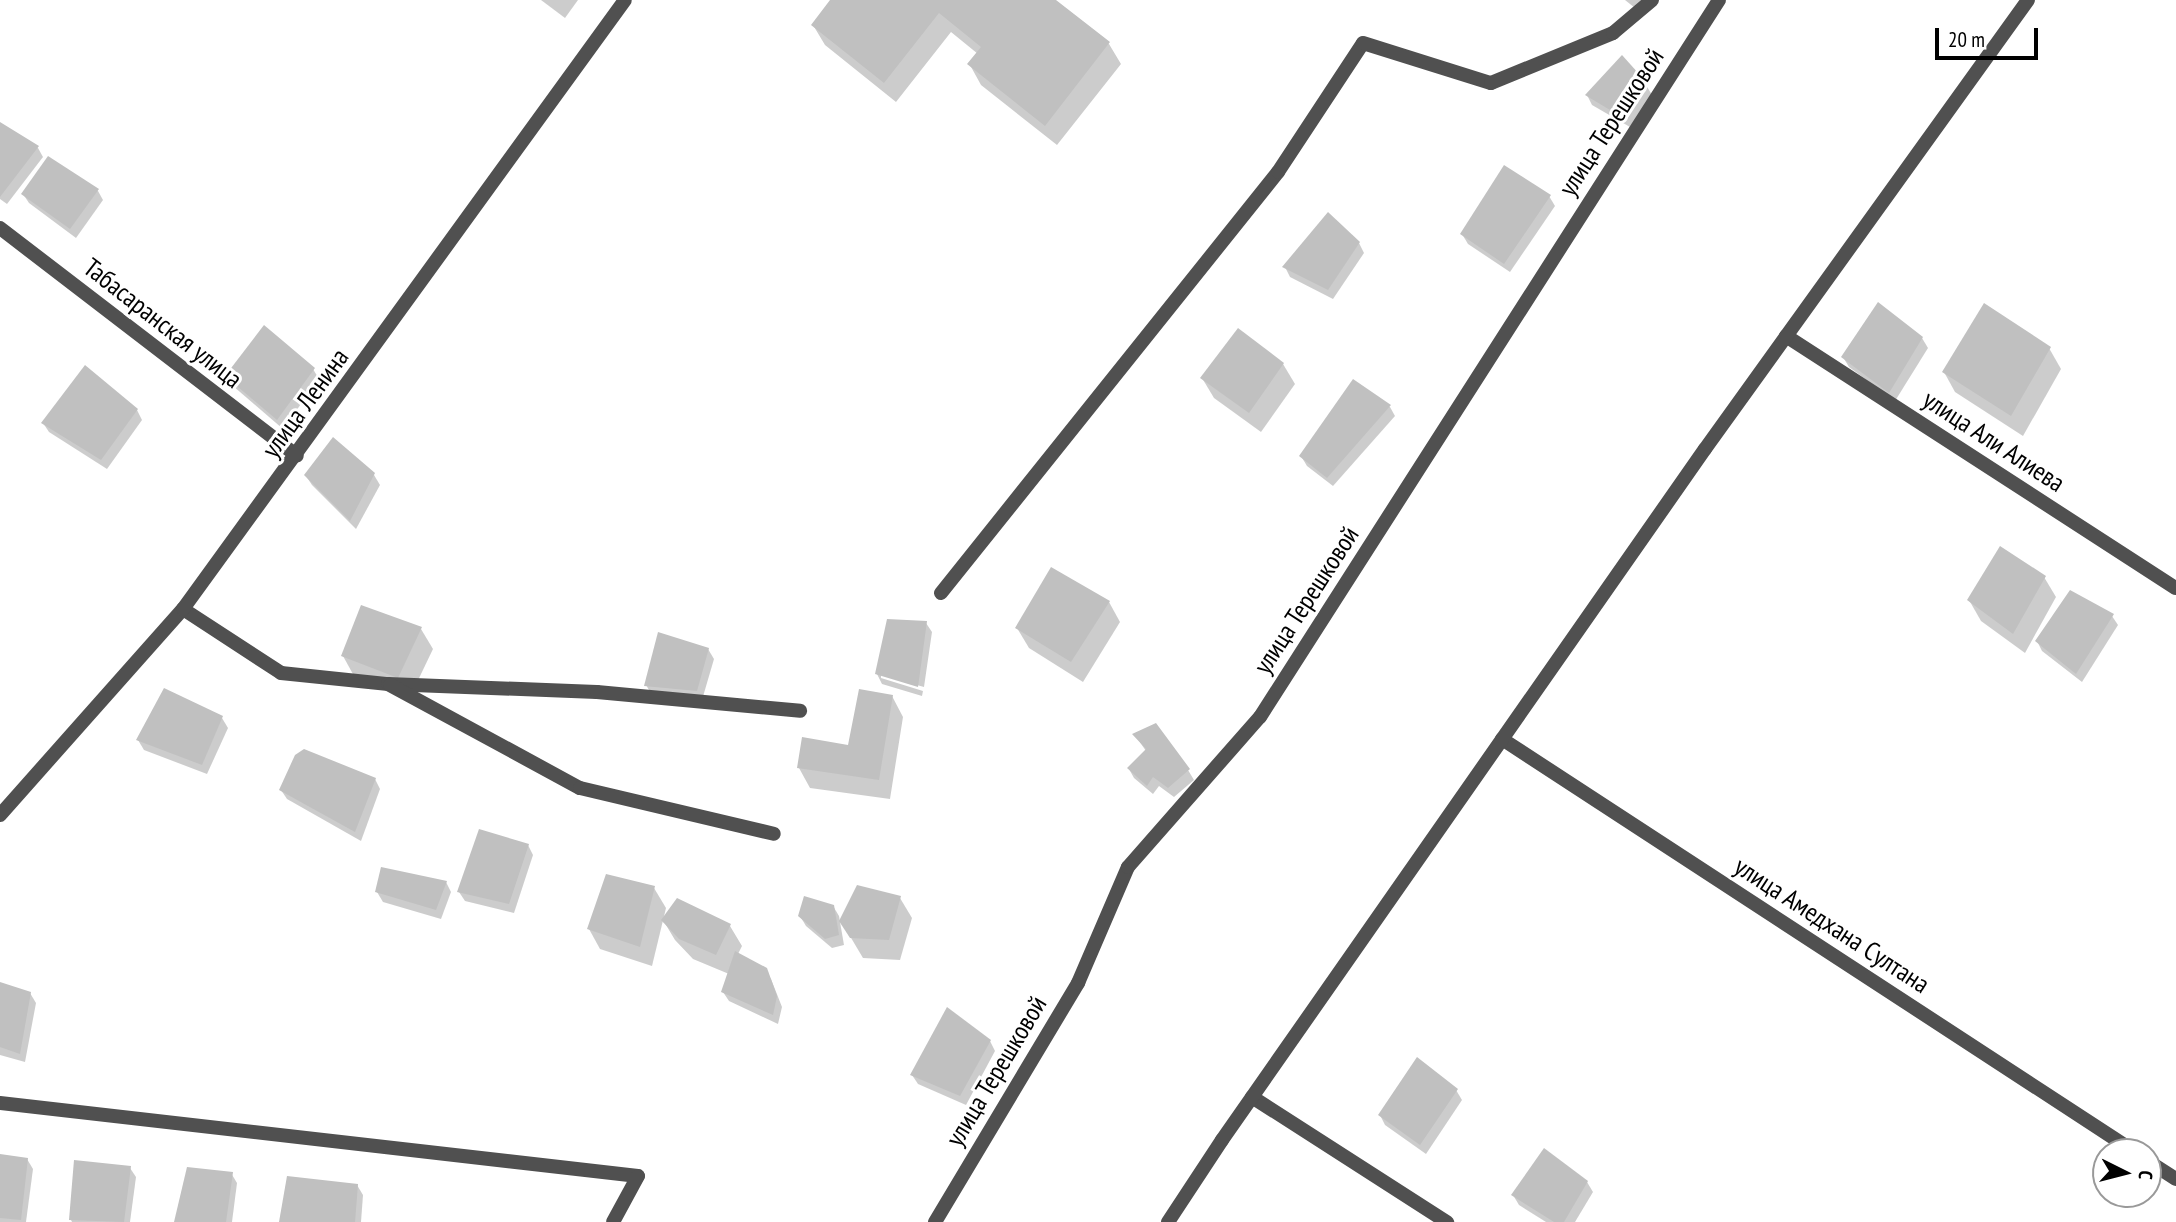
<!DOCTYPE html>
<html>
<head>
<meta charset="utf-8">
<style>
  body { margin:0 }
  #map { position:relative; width:2176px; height:1222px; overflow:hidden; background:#fff; font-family:"PT Sans Narrow",sans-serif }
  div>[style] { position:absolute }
  .shadow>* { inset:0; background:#0003 }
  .building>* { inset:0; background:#c0c0c0 }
  .street>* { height:14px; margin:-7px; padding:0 7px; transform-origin:7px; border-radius:7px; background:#505050 }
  span { translate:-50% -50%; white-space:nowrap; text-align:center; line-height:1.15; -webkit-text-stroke:6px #fff; paint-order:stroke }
  .street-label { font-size:26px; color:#000 }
  .north { position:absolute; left:2092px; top:1138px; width:70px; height:70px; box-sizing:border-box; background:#fff; border:2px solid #999; border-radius:50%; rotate:96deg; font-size:19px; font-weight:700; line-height:28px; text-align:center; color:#000 }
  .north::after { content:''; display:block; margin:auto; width:24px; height:32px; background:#000; clip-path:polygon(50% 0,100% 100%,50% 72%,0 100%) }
  .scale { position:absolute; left:1935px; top:28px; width:103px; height:32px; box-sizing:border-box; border:4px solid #000; border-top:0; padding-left:9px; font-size:21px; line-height:24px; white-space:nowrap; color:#000; -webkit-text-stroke:5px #fff; paint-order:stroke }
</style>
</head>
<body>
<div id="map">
  <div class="shadow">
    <div style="clip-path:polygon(541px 0,578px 0,565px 18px)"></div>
    <div style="clip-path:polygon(832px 0,1054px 0,1109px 44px,1121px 64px,1057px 145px,981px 85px,970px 65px,978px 54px,951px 32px,896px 102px,825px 45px,813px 25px)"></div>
    <div style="clip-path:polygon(1625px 0,1644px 0,1635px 8px)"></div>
    <div style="clip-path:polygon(1646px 85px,1652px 95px,1630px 127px,1592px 105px,1587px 95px)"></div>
    <div style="clip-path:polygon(0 124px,38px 148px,43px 157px,7px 204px,0 199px)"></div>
    <div style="clip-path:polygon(48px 158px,98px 191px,103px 200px,76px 238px,29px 203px,23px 194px)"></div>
    <div style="clip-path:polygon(1549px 196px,1555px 206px,1510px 272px,1468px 244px,1462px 234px)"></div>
    <div style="clip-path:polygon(1359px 243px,1364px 253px,1333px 299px,1290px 277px,1285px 267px)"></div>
    <div style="clip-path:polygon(1922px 338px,1928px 348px,1895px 401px,1849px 367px,1843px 357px)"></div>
    <div style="clip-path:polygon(2049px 348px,2061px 369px,2023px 436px,1955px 392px,1944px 372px)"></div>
    <div style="clip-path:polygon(1283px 364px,1295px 384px,1261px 432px,1214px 398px,1202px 378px)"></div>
    <div style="clip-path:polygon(313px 369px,319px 379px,283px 429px,233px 386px,227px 376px)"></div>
    <div style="clip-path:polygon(1354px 382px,1390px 407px,1395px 416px,1333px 486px,1307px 466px,1301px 456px)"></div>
    <div style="clip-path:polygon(137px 410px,142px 420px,107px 469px,49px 432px,43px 423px)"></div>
    <div style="clip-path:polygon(374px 475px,380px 485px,356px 529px,312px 485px,306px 476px)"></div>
    <div style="clip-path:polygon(2044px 577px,2056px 597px,2025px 653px,1981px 621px,1969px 600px)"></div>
    <div style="clip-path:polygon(1109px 602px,1120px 622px,1083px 682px,1029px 648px,1017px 628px)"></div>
    <div style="clip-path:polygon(2112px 616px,2118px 625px,2082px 682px,2042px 651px,2037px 641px)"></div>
    <div style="clip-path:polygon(926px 623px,932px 632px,924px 687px,881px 675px,881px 678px,923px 691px,922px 696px,882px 684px,877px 674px)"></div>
    <div style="clip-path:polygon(421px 629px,433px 649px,410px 697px,354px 676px,343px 656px)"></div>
    <div style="clip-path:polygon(708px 649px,714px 659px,702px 700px,652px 695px,646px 685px)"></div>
    <div style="clip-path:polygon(892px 696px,903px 717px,890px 799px,810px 788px,799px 768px,850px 747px)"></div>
    <div style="clip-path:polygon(222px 718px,228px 728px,207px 774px,144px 750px,138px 740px)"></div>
    <div style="clip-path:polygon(1135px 735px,1188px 770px,1194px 780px,1174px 797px,1159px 786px,1153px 794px,1134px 778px,1129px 769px,1146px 751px)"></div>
    <div style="clip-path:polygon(375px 779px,380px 789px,361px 841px,287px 799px,281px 790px)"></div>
    <div style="clip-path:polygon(528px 845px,533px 855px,514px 913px,465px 901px,459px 892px)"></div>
    <div style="clip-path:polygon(446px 882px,451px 892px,441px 919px,383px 902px,377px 892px)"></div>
    <div style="clip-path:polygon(654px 888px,666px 908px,652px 966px,600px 949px,589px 929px)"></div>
    <div style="clip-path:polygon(900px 898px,912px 918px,900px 960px,863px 958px,841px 921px)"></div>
    <div style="clip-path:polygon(833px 906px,839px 916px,844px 945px,832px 948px,806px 926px,800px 916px)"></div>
    <div style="clip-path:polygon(663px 920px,730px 926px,742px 946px,738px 954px,765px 969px,771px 979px,782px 1007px,778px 1024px,729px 1001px,723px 992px,729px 974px,693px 959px,675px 940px)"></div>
    <div style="clip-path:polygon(0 984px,30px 993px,36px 1003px,25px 1062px,0 1055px)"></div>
    <div style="clip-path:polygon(990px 1041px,995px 1051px,966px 1105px,918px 1084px,912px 1075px)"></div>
    <div style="clip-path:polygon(1456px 1090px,1462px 1100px,1426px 1154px,1385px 1125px,1380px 1115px)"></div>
    <div style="clip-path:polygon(0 1156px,27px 1159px,33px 1169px,26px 1222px,0 1222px)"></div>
    <div style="clip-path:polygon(130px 1168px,136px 1177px,130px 1222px,72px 1222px,71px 1220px)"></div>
    <div style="clip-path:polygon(231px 1173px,237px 1183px,232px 1222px,176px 1222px)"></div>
    <div style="clip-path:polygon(1587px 1182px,1593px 1192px,1575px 1222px,1546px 1222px,1519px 1205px,1513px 1195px)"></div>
    <div style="clip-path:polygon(357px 1185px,363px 1195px,361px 1222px,280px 1222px)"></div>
  </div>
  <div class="building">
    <div style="clip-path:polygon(830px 0,1056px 0,1110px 42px,1045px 126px,967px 64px,981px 47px,939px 13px,884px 83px,811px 25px)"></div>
    <div style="clip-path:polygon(1622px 55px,1648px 84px,1625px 119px,1585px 95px)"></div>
    <div style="clip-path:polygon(0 122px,39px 146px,0 197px)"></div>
    <div style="clip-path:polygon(48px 156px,99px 189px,70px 229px,21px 194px)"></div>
    <div style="clip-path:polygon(1504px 165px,1551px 195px,1504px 264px,1460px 234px)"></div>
    <div style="clip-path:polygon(1328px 212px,1360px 242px,1328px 290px,1282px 267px)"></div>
    <div style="clip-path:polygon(1878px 302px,1923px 337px,1889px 393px,1841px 357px)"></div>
    <div style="clip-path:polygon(1984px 303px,2051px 347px,2011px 416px,1942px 372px)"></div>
    <div style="clip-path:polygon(264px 325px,315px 368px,277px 420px,225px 376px)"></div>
    <div style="clip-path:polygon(1238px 328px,1284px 363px,1249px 413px,1200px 378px)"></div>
    <div style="clip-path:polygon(85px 365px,138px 409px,101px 460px,41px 423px)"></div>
    <div style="clip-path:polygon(1353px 379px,1391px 405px,1327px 478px,1299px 456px)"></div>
    <div style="clip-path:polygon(333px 437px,375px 473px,350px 521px,304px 475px)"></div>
    <div style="clip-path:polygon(2000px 546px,2046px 576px,2013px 634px,1967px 600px)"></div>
    <div style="clip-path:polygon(1051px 567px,1110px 601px,1071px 662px,1015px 628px)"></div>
    <div style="clip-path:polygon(2070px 590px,2114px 614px,2076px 674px,2035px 641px)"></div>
    <div style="clip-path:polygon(361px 605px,422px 627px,398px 678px,341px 656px)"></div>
    <div style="clip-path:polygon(887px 619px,927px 621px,918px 687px,875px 674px)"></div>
    <div style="clip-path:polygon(658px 632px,709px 648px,697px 691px,644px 686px)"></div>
    <div style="clip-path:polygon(164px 688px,223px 716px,202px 765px,136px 740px)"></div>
    <div style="clip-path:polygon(859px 689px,893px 695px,879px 780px,797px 768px,802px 737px,848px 745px)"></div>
    <div style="clip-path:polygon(1156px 723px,1190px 769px,1168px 788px,1153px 777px,1147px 786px,1127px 768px,1146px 749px,1132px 734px)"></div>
    <div style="clip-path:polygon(304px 749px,376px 778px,355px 832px,279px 790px,295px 755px)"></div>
    <div style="clip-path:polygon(479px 829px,529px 844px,509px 904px,457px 892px)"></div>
    <div style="clip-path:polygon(381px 867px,447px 881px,436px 910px,375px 892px)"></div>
    <div style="clip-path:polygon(606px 874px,655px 886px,640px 947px,587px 929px)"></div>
    <div style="clip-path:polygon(857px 885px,901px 896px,889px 940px,850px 938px,839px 921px)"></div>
    <div style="clip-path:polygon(804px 896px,834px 905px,839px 935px,825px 939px,798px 916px)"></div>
    <div style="clip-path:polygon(677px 898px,731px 924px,716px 955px,679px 939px,661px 920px)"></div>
    <div style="clip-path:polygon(735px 951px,767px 968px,777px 996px,773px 1015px,721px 992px)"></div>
    <div style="clip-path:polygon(0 982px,31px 992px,20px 1054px,0 1047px)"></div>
    <div style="clip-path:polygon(947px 1007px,991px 1040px,960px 1096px,910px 1075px)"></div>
    <div style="clip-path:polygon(1417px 1057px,1458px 1089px,1420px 1145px,1378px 1115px)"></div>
    <div style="clip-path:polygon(1544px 1148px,1588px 1181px,1564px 1222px,1554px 1222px,1511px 1195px)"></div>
    <div style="clip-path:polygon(0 1154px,28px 1158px,21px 1220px,0 1218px)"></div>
    <div style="clip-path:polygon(74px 1160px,131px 1166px,124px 1222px,69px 1220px)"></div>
    <div style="clip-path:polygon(187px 1167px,233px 1172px,226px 1222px,174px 1222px)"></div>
    <div style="clip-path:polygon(287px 1176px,358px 1184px,355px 1222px,279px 1222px)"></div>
  </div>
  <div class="street">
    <div style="left:0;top:228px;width:374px;rotate:37.5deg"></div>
    <div style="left:1786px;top:336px;width:464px;rotate:32.9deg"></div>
    <div style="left:941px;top:593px;width:539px;rotate:-51.32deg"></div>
    <div style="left:1278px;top:172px;width:154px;rotate:-56.6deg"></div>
    <div style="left:1363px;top:43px;width:134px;rotate:17.4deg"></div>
    <div style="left:1491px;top:83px;width:132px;rotate:-22.3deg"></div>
    <div style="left:1613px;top:33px;width:51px;rotate:-40.2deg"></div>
    <div style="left:183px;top:609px;width:117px;rotate:33.1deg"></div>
    <div style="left:281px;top:673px;width:108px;rotate:5.9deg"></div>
    <div style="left:388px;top:684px;width:209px;rotate:2.2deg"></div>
    <div style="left:597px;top:692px;width:204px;rotate:5.3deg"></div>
    <div style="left:390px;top:685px;width:216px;rotate:28.5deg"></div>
    <div style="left:580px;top:788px;width:199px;rotate:13.3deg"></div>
    <div style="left:1502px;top:739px;width:756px;rotate:33.12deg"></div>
    <div style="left:0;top:815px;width:276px;rotate:-48.4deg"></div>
    <div style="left:183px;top:609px;width:752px;rotate:-54.03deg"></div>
    <div style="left:1252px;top:1097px;width:232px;rotate:32.7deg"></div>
    <div style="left:0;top:1103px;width:642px;rotate:6.53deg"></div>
    <div style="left:638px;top:1176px;width:52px;rotate:118.5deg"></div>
    <div style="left:2148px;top:1161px;width:33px;rotate:33deg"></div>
    <div style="left:935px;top:1222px;width:279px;rotate:-59.1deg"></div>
    <div style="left:1078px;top:983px;width:126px;rotate:-66.7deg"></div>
    <div style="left:1128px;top:867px;width:200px;rotate:-48.7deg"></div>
    <div style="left:1260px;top:717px;width:851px;rotate:-57.37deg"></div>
    <div style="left:1168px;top:1222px;width:98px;rotate:-56.6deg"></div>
    <div style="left:1222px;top:1140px;width:843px;rotate:-55.05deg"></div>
    <div style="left:1705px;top:449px;width:553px;rotate:-54.27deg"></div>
  </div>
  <div class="street-label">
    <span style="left:1611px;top:122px;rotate:-57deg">улица Терешковой</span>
    <span style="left:163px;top:323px;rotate:38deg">Табасаранская улица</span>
    <span style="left:305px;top:403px;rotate:-54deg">улица Ленина</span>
    <span style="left:1994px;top:441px;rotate:33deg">улица Али Алиева</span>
    <span style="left:1306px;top:600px;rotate:-57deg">улица Терешковой</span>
    <span style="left:1832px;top:925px;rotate:33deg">улица Амедхана Султана</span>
    <span style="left:996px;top:1071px;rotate:-59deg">улица Терешковой</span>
  </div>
  <div class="north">С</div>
  <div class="scale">20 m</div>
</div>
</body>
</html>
